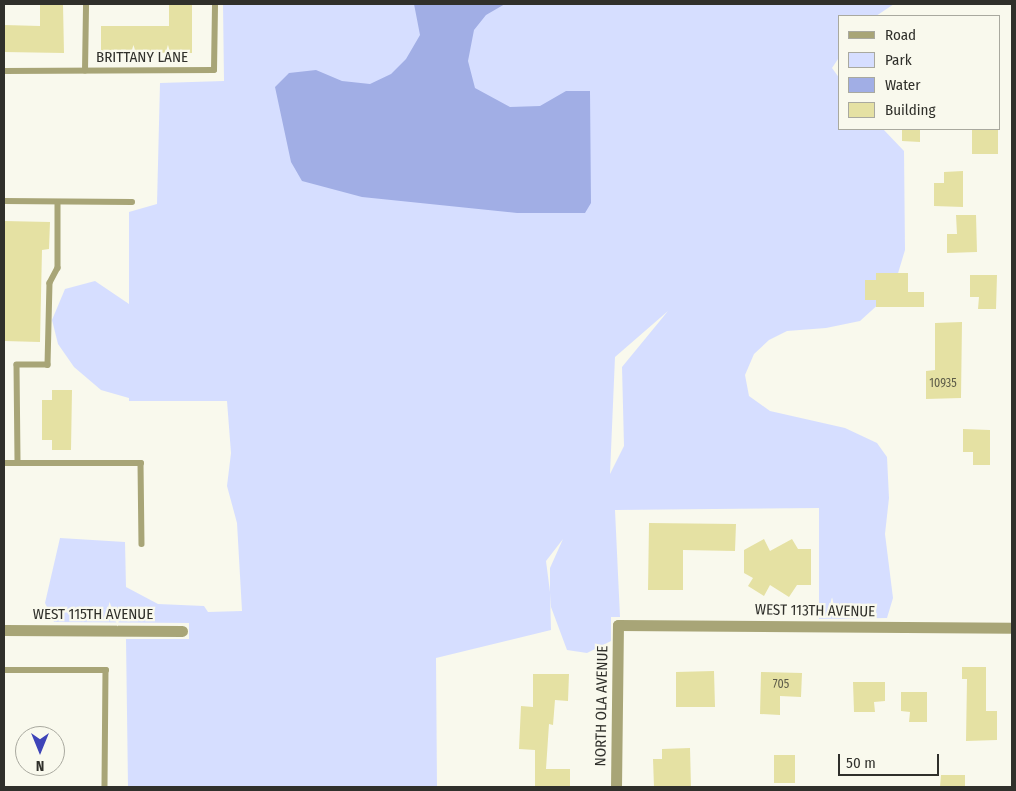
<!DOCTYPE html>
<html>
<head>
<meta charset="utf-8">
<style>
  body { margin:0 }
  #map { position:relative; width:1016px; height:791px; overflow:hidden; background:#f9f9ed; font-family:"Fira Sans Condensed",sans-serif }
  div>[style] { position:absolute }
  .green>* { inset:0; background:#d6deff }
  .water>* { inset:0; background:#a1aee5 }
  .building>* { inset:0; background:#e5e1a3 }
  .service>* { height:5.5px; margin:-2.75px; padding:0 2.75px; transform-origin:2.75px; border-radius:2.75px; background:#a8a577 }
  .minor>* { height:11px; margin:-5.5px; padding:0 5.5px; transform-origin:5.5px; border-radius:5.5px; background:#a8a577 }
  span { translate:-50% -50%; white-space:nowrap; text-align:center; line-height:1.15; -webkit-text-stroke:4.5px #f9f9ed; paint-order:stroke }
  .number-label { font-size:12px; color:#5d5c49 }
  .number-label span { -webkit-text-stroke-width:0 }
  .street-label { font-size:15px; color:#30302b }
  .frame { position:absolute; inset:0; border:5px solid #30302b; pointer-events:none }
  .legend { position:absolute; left:838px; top:15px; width:162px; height:115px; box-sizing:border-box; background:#f9f9ed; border:1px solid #a9a99f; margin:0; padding:6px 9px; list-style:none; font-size:15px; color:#30302b }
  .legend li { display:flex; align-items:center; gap:10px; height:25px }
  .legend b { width:25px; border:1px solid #a9a99f }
  .north { position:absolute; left:15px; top:726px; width:50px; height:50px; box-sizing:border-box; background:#f9f9ed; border:1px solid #a9a99f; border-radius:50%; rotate:180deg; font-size:14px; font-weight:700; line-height:20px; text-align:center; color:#30302b }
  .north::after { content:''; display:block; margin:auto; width:18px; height:22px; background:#3e44b8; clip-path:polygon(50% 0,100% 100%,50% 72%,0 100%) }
  .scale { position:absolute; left:838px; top:754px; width:101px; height:22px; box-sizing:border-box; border:2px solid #30302b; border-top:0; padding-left:6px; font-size:15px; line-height:18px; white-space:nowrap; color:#30302b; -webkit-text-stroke:4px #f9f9ed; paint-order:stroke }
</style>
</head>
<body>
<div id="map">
  <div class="green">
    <div style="clip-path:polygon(evenodd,223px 4px,894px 4px,876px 16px,840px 16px,840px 56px,832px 68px,840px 79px,840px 129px,883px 129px,904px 151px,905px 250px,896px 280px,882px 301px,860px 321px,826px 328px,787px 331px,769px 340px,754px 354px,745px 375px,749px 396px,770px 411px,845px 428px,877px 443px,887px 457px,889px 498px,885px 534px,893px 598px,887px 618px,819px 619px,819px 508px,615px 510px,620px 617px,611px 617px,611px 641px,587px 653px,567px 650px,551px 607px,550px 593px,551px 630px,436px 658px,437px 787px,128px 787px,126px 639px,189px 639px,189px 623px,54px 622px,45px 603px,60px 538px,125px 542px,126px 587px,158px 604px,204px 606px,208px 612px,242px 611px,237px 523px,227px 486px,231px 453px,227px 401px,129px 401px,129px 398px,101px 390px,74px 367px,58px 344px,52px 320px,65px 289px,95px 281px,129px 304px,129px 212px,157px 204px,160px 83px,224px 81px,223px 4px,668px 311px,622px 367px,624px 446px,610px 474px,615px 357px,668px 311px,223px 4px,563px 539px,550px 568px,550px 592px,546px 561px,563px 539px)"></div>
  </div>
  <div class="water">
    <div style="clip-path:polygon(414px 4px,505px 4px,486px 15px,474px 30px,468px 61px,475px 88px,510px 107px,540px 106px,566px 91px,590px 91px,591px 203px,585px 213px,517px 213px,362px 197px,302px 181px,291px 162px,275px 87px,289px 73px,316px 70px,342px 81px,370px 84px,391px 74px,406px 59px,420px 35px)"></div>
  </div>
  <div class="building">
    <div style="clip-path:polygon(40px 4px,63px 4px,64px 53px,4px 52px,4px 25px,40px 26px)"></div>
    <div style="clip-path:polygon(169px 4px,192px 4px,192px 53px,101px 52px,101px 26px,169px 26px)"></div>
    <div style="clip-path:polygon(902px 129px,920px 129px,920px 142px,902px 141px)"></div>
    <div style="clip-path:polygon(972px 129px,998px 129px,998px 154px,972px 154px)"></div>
    <div style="clip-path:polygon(963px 171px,963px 207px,934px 206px,934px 183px,944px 183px,944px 172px)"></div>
    <div style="clip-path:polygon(956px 215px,976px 215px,977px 252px,947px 253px,947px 234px,957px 234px)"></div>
    <div style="clip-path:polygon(4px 221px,50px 222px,49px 249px,42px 250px,40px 342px,4px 341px)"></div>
    <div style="clip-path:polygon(876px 273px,908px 273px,908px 292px,924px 292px,924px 307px,876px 307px,876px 300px,865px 300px,865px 280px,876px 280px)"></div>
    <div style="clip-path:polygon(970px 275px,997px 275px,996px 309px,978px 309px,979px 297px,970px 297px)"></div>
    <div style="clip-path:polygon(962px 322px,961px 398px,926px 399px,926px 371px,935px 370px,935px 323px)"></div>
    <div style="clip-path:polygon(52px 390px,72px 390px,71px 450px,52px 450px,52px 440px,42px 440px,42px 400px,52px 400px)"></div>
    <div style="clip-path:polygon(963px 429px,990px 430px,990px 465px,973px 465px,973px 452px,963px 452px)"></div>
    <div style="clip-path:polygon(649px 523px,736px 524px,735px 551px,683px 550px,683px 590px,648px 590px)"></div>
    <div style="clip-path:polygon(764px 539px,770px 551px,792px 539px,798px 549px,811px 549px,811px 585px,797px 585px,789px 597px,770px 585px,764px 596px,748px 586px,753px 578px,744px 573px,744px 550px)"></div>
    <div style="clip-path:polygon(962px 667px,986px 667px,986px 711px,997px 711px,997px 740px,966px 741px,967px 679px,962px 679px)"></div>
    <div style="clip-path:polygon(714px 671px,715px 707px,676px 707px,676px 672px)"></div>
    <div style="clip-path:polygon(761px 672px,802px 673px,801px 697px,780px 696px,780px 715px,760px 714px)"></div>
    <div style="clip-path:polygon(533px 674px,569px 674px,568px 701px,555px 700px,553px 725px,549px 724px,546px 769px,570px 769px,570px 787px,535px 787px,535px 750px,519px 749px,521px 706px,533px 707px)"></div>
    <div style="clip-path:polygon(853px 682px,885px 682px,885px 701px,874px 702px,875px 712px,854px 712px)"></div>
    <div style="clip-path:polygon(901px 692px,927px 692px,927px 722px,909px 722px,910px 712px,901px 711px)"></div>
    <div style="clip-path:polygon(690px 748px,691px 787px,654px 787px,653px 759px,662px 759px,662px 749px)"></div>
    <div style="clip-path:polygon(774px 755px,795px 755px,795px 783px,774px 783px)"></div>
    <div style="clip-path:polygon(941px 775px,965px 775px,965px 787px,940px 787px)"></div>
  </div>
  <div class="service">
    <div style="left:4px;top:71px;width:210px;rotate:-0.3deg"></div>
    <div style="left:214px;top:70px;width:66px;rotate:-89.1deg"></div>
    <div style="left:85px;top:71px;width:67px;rotate:-89.1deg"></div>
    <div style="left:4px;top:201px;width:128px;rotate:0.4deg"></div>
    <div style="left:58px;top:202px;width:66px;rotate:90deg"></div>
    <div style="left:58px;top:268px;width:17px;rotate:118deg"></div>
    <div style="left:50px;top:283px;width:82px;rotate:91.4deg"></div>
    <div style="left:48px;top:365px;width:31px;rotate:180deg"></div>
    <div style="left:17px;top:365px;width:98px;rotate:89.4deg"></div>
    <div style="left:18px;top:463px;width:123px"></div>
    <div style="left:141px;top:463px;width:81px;rotate:89.3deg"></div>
    <div style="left:4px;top:463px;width:14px"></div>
    <div style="left:4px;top:670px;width:102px"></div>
    <div style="left:106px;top:670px;width:117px;rotate:90.5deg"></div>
  </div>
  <div class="minor">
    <div style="left:4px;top:630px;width:178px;rotate:0.3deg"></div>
    <div style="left:616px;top:787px;width:162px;rotate:-89.3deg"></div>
    <div style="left:618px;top:625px;width:394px;rotate:0.4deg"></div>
  </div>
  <div class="number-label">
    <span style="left:943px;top:384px">10935</span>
    <span style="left:781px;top:685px">705</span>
  </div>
  <div class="street-label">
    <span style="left:142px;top:58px">BRITTANY LANE</span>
    <span style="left:815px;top:611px;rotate:1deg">WEST 113TH AVENUE</span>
    <span style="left:93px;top:615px">WEST 115TH AVENUE</span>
    <span style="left:602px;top:706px;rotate:-89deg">NORTH OLA AVENUE</span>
  </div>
  <div class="frame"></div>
  <ul class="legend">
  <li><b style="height:6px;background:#a8a577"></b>Road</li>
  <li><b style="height:14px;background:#d6deff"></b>Park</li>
  <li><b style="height:14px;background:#a1aee5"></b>Water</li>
  <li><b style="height:14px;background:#e5e1a3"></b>Building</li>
  </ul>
  <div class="north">N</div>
  <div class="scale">50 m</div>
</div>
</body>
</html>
